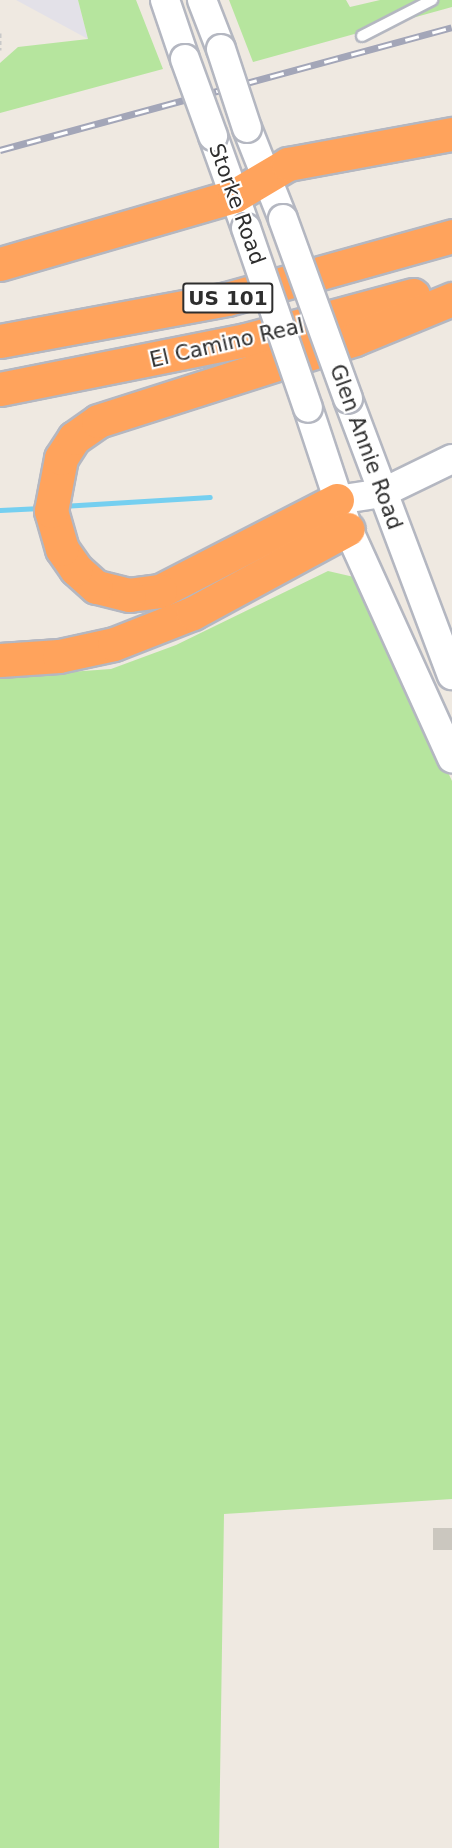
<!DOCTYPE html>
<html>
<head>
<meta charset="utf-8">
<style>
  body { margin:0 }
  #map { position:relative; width:452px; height:1848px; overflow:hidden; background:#efe9e1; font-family:"DejaVu Sans",sans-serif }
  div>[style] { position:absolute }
  .industrial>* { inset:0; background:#e3e1e8 }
  .green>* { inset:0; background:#b6e59e }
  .stream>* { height:5px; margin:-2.5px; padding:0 2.5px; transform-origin:2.5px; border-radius:2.5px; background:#75cff0 }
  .building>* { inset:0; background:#cbc7bf }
  .path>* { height:3px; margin-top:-1.5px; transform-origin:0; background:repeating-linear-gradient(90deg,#c9c9c9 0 4.5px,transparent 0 7.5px) }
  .roads { filter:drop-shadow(2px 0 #b4b7c1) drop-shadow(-2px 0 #b4b7c1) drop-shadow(0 2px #b4b7c1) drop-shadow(0 -2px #b4b7c1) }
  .lane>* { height:10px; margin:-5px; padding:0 5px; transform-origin:5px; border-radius:5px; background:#fff }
  .secondary>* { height:28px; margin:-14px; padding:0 14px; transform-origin:14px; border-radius:14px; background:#fff }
  .highway>* { height:33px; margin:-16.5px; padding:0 16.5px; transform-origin:16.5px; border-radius:16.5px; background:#ffa35c }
  .rail>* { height:7px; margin-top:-3.5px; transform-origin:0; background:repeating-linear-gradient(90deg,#fff 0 14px,#a3a6b8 0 28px); box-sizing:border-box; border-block:2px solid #a3a6b8 }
  .bridges { filter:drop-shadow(2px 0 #b4b7c1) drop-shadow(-2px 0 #b4b7c1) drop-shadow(0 2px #b4b7c1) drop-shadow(0 -2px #b4b7c1) }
  .secondary-bridge>* { height:28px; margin:-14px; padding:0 14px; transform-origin:14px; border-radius:14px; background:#fff }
  span { translate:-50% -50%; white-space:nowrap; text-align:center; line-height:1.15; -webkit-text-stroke:4.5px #fff; paint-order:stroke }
  .shield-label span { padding:2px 4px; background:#fff; border:2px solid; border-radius:4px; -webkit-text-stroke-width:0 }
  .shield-label { font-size:20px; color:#2e2e2e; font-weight:700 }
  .street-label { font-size:21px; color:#2e2e2e }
</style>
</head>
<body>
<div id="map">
  <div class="industrial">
    <div style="clip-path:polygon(16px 0,78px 0,88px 39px)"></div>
  </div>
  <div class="green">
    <div style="clip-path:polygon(78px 0,136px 0,163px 69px,0 113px,0 63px,18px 47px,88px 39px)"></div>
    <div style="clip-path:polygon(229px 0,346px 0,350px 7px,380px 0,452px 0,452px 7px,253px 62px)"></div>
    <div style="clip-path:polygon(328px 571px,354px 577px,363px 589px,452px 781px,452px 1499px,224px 1514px,219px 1848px,0 1848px,0 677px,111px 669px,176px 645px)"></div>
  </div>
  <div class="stream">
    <div style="left:62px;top:506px;width:148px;rotate:-3.5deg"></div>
    <div style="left:0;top:510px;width:41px;rotate:-2.8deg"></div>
  </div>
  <div class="building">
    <div style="clip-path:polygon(433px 1528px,452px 1528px,452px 1550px,433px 1550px)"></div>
  </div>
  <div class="path">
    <div style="left:0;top:33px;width:17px;rotate:90deg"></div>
  </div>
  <div class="roads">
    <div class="lane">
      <div style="left:362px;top:36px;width:79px;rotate:-27.2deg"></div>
    </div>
    <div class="secondary">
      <div style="left:165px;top:0;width:62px;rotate:71.3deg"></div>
      <div style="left:202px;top:0;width:53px;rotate:68.8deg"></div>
      <div style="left:247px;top:128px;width:98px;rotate:68.4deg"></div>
      <div style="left:213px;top:136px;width:98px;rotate:70.3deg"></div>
      <div style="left:348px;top:399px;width:295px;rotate:69.4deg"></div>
      <div style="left:308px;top:408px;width:127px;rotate:71.7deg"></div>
      <div style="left:348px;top:529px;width:252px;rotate:65.6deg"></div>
      <div style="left:337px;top:500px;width:46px;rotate:-8.8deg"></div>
      <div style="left:382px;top:493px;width:78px;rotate:-25.9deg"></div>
    </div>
    <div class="highway">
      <div style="left:0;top:264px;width:244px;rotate:-16.2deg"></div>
      <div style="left:234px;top:196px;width:63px;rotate:-30.7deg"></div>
      <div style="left:288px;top:164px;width:167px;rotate:-10.4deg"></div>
      <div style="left:0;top:341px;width:231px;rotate:-10.5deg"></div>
      <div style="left:227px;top:299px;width:234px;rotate:-15.6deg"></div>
      <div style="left:0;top:389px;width:251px;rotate:-11.3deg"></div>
      <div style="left:246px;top:340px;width:173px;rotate:-15.1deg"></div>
      <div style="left:337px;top:500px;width:199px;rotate:152.8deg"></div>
      <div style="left:160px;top:591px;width:31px;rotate:173deg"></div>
      <div style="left:129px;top:595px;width:34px;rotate:-166deg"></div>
      <div style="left:96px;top:587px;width:27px;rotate:-138deg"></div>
      <div style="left:76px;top:569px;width:24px;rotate:-125deg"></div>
      <div style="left:62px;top:549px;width:40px;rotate:-106deg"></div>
      <div style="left:51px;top:511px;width:54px;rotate:-79.3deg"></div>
      <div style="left:61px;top:458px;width:24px;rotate:-57deg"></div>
      <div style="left:74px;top:438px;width:29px;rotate:-35deg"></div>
      <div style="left:98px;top:421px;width:270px;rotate:-17.7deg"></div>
      <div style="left:355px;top:339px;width:105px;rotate:-22.4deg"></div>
      <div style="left:0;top:660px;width:59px;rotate:-3.9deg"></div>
      <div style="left:59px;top:656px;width:56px;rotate:-12.3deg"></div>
      <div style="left:114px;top:644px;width:85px;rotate:-21.4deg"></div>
      <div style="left:193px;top:613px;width:176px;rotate:-28.5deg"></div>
    </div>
  </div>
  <div class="rail">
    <div style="left:0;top:150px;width:468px;rotate:-15.2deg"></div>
  </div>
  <div class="bridges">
    <div class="secondary-bridge">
      <div style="left:221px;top:49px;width:83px;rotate:71.8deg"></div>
      <div style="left:185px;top:59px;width:82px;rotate:70deg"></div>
      <div style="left:283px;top:219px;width:191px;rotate:70.1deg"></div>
      <div style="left:246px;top:228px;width:190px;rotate:71deg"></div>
    </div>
  </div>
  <div class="shield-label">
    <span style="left:228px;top:298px">US 101</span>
  </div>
  <div class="street-label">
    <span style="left:237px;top:204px;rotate:70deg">Storke Road</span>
    <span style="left:227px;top:343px;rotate:-13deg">El Camino Real</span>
    <span style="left:366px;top:447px;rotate:70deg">Glen Annie Road</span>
  </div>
</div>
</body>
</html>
